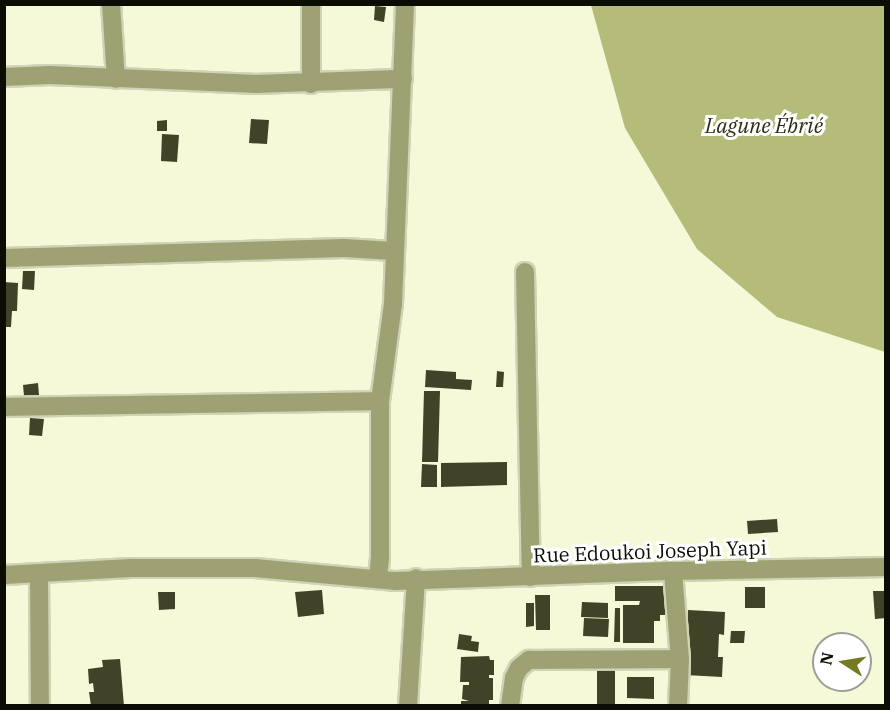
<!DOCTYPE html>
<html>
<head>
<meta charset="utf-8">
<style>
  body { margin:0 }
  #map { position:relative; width:890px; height:710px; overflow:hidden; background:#f5f9d7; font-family:"IBM Plex Serif",serif }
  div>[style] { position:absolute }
  .water>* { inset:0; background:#b5bb79 }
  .building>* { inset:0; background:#404327 }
  .roads { filter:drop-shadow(2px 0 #d0d3b5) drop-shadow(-2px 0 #d0d3b5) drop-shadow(0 2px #d0d3b5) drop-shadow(0 -2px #d0d3b5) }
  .minor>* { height:18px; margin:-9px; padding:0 9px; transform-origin:9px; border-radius:9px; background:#9ea272 }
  span { translate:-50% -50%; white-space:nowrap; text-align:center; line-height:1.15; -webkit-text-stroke:6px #fff; paint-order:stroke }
  .street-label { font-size:20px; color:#0b0c03 }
  .water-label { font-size:21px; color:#2b2d10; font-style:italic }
  .frame { position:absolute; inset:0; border:6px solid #0b0c03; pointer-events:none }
  .north { position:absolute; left:812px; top:632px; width:60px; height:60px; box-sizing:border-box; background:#fff; border:2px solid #9d9e9a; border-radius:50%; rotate:282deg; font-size:16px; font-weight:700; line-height:24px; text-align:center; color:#0b0c03 }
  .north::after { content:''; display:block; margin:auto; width:21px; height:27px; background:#747922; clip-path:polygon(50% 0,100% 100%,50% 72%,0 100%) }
</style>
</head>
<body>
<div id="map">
  <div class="water">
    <div style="clip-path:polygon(591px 5px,885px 5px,885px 352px,777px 317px,697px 249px,625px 128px)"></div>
  </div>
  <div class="building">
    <div style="clip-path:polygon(375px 6px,386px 7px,384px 22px,374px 20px)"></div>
    <div style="clip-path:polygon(251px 119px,269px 120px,267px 144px,249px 143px)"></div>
    <div style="clip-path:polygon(167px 120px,167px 131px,157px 131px,157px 121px)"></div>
    <div style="clip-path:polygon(162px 134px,179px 135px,177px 162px,161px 161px)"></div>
    <div style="clip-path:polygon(23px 271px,35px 271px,34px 290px,22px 289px)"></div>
    <div style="clip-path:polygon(4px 282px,18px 283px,17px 311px,12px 311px,11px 327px,4px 327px)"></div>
    <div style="clip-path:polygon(426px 370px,456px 372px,456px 379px,472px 380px,471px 390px,425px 387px)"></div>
    <div style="clip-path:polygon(497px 371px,504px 372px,503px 387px,496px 387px)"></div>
    <div style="clip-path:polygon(38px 383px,39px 395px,24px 396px,23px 385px)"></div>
    <div style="clip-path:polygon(424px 391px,440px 391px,438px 462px,422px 462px)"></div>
    <div style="clip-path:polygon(30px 418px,44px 419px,42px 436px,29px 435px)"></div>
    <div style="clip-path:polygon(507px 462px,507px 485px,441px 487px,441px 463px)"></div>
    <div style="clip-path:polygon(422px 464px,437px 465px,437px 487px,421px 487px)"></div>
    <div style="clip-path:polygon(777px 519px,778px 532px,748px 534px,747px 521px)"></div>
    <div style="clip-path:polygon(615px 586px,665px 586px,665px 615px,660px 615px,660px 621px,654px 621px,654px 643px,623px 643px,623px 605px,639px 605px,640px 601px,615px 601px)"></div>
    <div style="clip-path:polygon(745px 587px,765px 587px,765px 608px,745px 608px)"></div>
    <div style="clip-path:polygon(322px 590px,324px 614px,298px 617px,295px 592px)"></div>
    <div style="clip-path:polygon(873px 591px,886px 591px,886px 618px,875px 619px)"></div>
    <div style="clip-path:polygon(158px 592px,175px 592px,175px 609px,159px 610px)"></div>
    <div style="clip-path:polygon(535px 595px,550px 595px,550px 630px,536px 630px)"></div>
    <div style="clip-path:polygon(582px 602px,608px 603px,608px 618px,581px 617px)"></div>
    <div style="clip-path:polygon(526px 603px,534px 603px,534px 626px,526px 627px)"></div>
    <div style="clip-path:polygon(615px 608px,620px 608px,620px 642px,614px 642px)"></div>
    <div style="clip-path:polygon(688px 610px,725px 612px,724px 635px,719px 634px,718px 657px,723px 657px,722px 677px,685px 675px)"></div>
    <div style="clip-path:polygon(584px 618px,609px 619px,608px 637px,583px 636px)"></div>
    <div style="clip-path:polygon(731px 631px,745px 631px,744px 643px,730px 643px)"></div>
    <div style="clip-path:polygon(459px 634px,472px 636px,471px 641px,479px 642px,478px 652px,457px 649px)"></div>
    <div style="clip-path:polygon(489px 656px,490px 660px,494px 660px,494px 675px,489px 675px,489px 678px,493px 678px,493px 700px,489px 700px,489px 706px,461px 706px,461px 701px,469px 701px,462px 699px,463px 685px,469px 685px,469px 682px,460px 682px,461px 657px)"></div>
    <div style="clip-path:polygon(120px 659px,124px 706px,91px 706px,89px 692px,94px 692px,93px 683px,89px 684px,88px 669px,103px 667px,102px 660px)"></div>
    <div style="clip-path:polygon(597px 669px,615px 669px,615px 706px,597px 706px)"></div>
    <div style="clip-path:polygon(627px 677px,654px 677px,654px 699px,627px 698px)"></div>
  </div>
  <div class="roads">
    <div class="minor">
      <div style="left:111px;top:4px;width:75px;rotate:86.2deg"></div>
      <div style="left:4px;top:77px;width:46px;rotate:-2.5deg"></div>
      <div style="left:50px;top:75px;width:207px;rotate:2.5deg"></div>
      <div style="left:257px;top:84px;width:146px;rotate:-2deg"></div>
      <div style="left:311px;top:84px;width:80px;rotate:-90deg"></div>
      <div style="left:4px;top:258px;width:340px;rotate:-1.7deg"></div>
      <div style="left:344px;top:248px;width:49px;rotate:3.5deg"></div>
      <div style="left:525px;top:272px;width:305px;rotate:88.9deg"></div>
      <div style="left:4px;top:407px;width:376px;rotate:-0.9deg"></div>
      <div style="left:673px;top:571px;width:88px;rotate:85.5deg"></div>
      <div style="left:680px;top:659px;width:47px;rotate:92.4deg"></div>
      <div style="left:4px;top:575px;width:127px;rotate:-3.2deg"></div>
      <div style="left:131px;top:568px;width:124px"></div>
      <div style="left:255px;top:568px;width:142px;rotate:5.3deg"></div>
      <div style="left:396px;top:581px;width:277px;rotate:-2.1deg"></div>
      <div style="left:673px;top:571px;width:213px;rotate:-1.1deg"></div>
      <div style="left:39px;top:575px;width:131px;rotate:89.6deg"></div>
      <div style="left:378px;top:577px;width:20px;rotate:-84deg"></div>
      <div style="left:380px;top:557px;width:156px;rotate:-90deg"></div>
      <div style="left:380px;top:401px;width:98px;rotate:-82.4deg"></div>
      <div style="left:393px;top:304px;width:300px;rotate:-87.7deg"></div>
      <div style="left:408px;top:706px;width:128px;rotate:-86.4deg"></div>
      <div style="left:510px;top:706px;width:28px;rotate:-82deg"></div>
      <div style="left:514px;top:678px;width:11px;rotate:-63deg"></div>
      <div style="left:519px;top:668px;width:13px;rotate:-39deg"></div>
      <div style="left:529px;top:660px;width:151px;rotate:-0.4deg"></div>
    </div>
  </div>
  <div class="street-label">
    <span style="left:650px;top:551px;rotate:-2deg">Rue Edoukoi Joseph Yapi</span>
  </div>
  <div class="water-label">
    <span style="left:764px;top:125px">Lagune Ébrié</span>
  </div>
  <div class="frame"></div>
  <div class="north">N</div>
</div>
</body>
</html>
